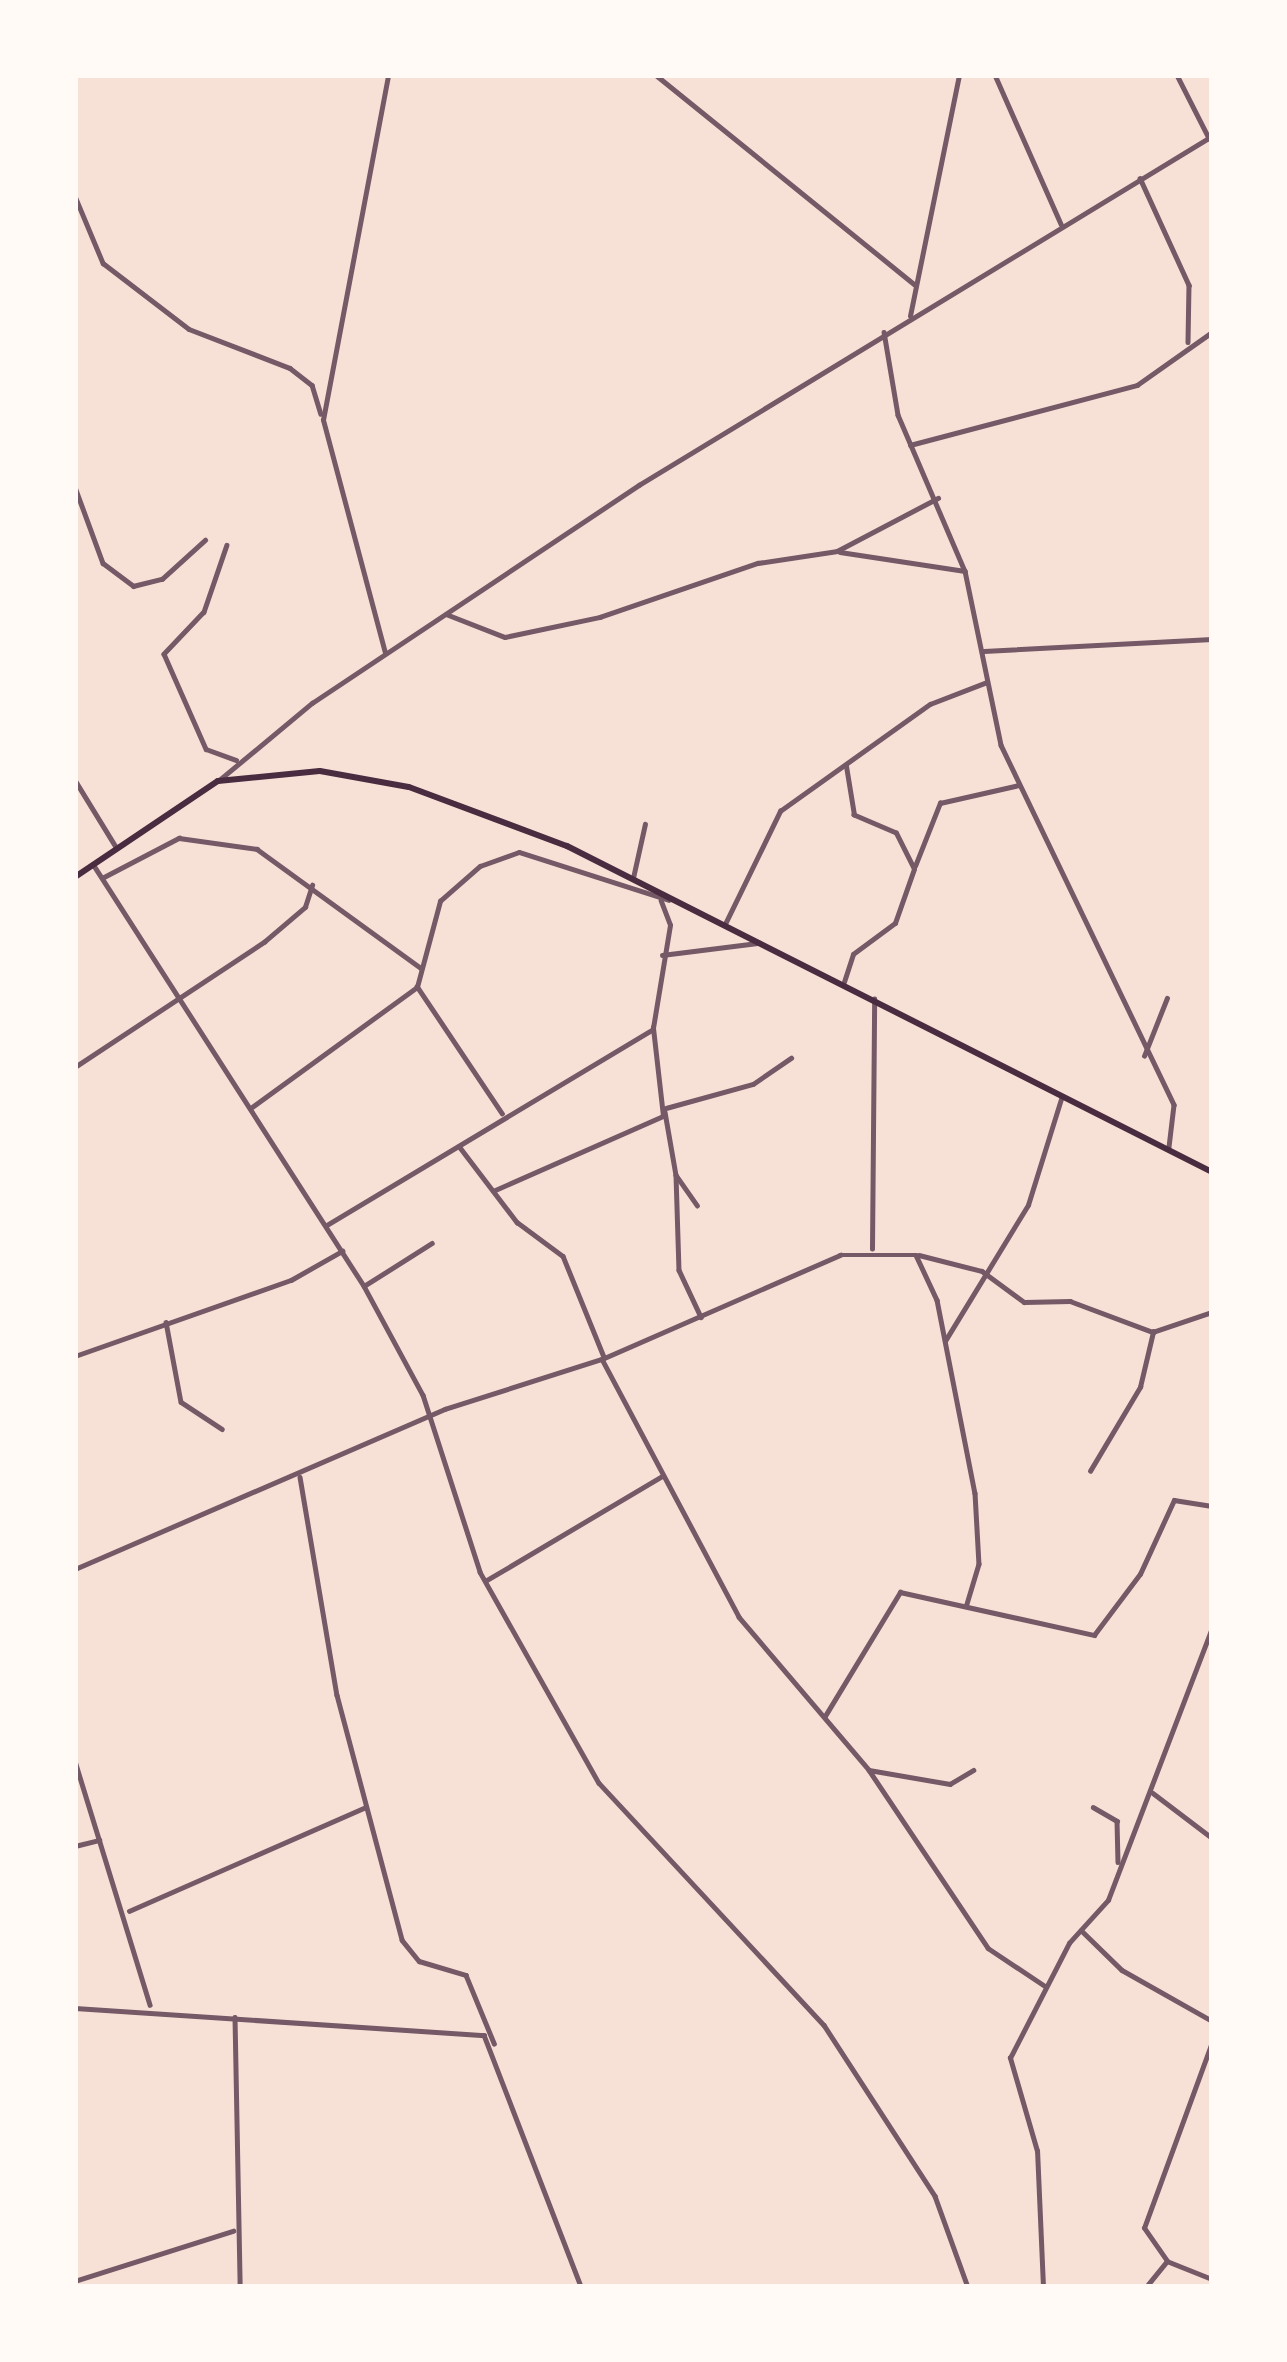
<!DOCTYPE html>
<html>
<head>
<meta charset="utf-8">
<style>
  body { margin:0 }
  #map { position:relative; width:1287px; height:2362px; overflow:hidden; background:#f7e1d7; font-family:Lato,sans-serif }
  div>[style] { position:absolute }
  .minor>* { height:4.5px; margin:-2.25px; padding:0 2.25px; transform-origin:2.25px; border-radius:2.25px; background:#755966 }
  .secondary>* { height:6px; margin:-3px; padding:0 3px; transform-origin:3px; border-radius:3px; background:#4a2c40 }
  span { translate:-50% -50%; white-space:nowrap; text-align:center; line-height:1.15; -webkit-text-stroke:10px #fffaf5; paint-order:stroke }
  .frame { position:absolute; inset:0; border:78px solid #fffaf5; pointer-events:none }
</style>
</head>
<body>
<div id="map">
  <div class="minor">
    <div style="left:656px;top:75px;width:332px;rotate:39deg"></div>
    <div style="left:995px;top:75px;width:163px;rotate:66.1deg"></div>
    <div style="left:1177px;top:75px;width:71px;rotate:63.1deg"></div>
    <div style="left:1140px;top:178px;width:118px;rotate:65.4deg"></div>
    <div style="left:1189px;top:285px;width:57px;rotate:91deg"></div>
    <div style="left:75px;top:196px;width:73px;rotate:67.3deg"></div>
    <div style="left:103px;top:263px;width:108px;rotate:37.5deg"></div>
    <div style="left:189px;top:329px;width:108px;rotate:21.1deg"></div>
    <div style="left:290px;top:368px;width:28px;rotate:38deg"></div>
    <div style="left:312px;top:385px;width:30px;rotate:73deg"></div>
    <div style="left:910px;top:316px;width:246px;rotate:-78.5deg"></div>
    <div style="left:884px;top:332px;width:84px;rotate:80.4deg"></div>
    <div style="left:898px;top:415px;width:170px;rotate:66.8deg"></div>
    <div style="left:965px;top:571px;width:178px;rotate:78.3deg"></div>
    <div style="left:1001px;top:745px;width:399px;rotate:64.3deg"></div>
    <div style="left:1174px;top:1105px;width:42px;rotate:96.8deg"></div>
    <div style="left:910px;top:445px;width:235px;rotate:-14.8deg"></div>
    <div style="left:1137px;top:385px;width:92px;rotate:-35.2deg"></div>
    <div style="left:75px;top:487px;width:81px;rotate:69.8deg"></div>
    <div style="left:103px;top:563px;width:38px;rotate:37deg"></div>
    <div style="left:133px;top:586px;width:30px;rotate:-14deg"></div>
    <div style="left:162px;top:579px;width:58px;rotate:-42.2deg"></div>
    <div style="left:227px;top:545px;width:71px;rotate:108.9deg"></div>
    <div style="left:204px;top:612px;width:58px;rotate:133.6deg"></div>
    <div style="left:164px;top:654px;width:104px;rotate:66.1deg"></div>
    <div style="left:206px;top:749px;width:32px;rotate:20deg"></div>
    <div style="left:840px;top:552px;width:126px;rotate:8.6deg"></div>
    <div style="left:446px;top:614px;width:63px;rotate:21.3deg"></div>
    <div style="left:505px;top:637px;width:97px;rotate:-11.9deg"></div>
    <div style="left:600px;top:617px;width:167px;rotate:-18.9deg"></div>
    <div style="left:758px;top:563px;width:80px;rotate:-8.6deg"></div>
    <div style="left:837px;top:551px;width:114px;rotate:-27.7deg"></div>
    <div style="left:984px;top:651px;width:228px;rotate:-3deg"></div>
    <div style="left:385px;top:653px;width:241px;rotate:-104.9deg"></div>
    <div style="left:323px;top:420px;width:351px;rotate:-79.3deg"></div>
    <div style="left:75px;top:780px;width:79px;rotate:58.5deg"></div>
    <div style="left:218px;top:781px;width:122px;rotate:-39.7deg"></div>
    <div style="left:312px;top:703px;width:393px;rotate:-33.7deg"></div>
    <div style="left:639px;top:485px;width:671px;rotate:-31.34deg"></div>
    <div style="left:93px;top:864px;width:502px;rotate:57.29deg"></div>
    <div style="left:364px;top:1286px;width:124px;rotate:61.6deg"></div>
    <div style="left:423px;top:1395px;width:186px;rotate:72.1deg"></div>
    <div style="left:480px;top:1572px;width:242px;rotate:60.6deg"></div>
    <div style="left:599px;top:1783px;width:330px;rotate:47.1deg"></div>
    <div style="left:824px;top:2025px;width:204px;rotate:57deg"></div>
    <div style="left:935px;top:2196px;width:97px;rotate:70.1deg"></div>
    <div style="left:915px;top:866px;width:68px;rotate:-68.4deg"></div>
    <div style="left:940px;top:803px;width:81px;rotate:-12.8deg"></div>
    <div style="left:102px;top:878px;width:87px;rotate:-27.5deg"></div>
    <div style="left:179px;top:838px;width:79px;rotate:8deg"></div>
    <div style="left:257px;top:849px;width:203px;rotate:36deg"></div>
    <div style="left:633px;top:878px;width:55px;rotate:-77.5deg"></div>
    <div style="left:725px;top:924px;width:126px;rotate:-64deg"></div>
    <div style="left:780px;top:811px;width:184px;rotate:-35.5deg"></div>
    <div style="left:930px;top:704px;width:61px;rotate:-21.1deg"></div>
    <div style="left:662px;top:955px;width:98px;rotate:-7.1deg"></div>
    <div style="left:844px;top:982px;width:29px;rotate:-72deg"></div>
    <div style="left:853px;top:954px;width:52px;rotate:-36.4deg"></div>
    <div style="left:895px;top:923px;width:57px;rotate:-70.6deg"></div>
    <div style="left:914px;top:869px;width:40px;rotate:-116.6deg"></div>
    <div style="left:896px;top:833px;width:46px;rotate:-156.8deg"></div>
    <div style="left:854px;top:815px;width:50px;rotate:-99.3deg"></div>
    <div style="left:1144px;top:1056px;width:62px;rotate:-68.4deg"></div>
    <div style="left:75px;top:1067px;width:227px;rotate:-33.5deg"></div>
    <div style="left:264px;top:942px;width:54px;rotate:-40.5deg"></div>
    <div style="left:305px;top:907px;width:23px;rotate:-72deg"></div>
    <div style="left:252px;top:1107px;width:204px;rotate:-36deg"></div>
    <div style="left:666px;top:1108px;width:90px;rotate:-15.4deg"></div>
    <div style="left:753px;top:1084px;width:46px;rotate:-34.4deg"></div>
    <div style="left:665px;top:1112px;width:64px;rotate:80.1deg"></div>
    <div style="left:676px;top:1175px;width:37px;rotate:55deg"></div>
    <div style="left:502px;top:1114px;width:153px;rotate:-123.8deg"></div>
    <div style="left:417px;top:987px;width:89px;rotate:-75deg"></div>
    <div style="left:440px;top:901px;width:53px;rotate:-41.2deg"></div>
    <div style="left:480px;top:866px;width:41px;rotate:-19.7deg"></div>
    <div style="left:519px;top:852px;width:157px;rotate:17.7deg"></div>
    <div style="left:459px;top:1146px;width:96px;rotate:52.7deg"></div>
    <div style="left:517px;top:1222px;width:57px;rotate:36.5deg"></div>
    <div style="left:563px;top:1256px;width:109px;rotate:67.9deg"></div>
    <div style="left:676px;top:1175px;width:95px;rotate:88.2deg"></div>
    <div style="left:679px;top:1270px;width:52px;rotate:64.9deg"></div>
    <div style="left:493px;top:1191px;width:186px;rotate:-23.8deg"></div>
    <div style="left:663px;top:1116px;width:89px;rotate:-96.5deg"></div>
    <div style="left:653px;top:1028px;width:104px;rotate:-80.6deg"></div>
    <div style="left:670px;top:925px;width:26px;rotate:-111deg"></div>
    <div style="left:327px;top:1225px;width:378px;rotate:-31deg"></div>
    <div style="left:872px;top:1249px;width:250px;rotate:-89.5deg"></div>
    <div style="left:919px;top:1255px;width:65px;rotate:14.3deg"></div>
    <div style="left:982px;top:1271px;width:52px;rotate:36.4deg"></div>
    <div style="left:1024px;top:1302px;width:46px;rotate:-1.2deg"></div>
    <div style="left:1070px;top:1301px;width:89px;rotate:20.5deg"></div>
    <div style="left:1153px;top:1332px;width:62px;rotate:-18.7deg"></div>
    <div style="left:364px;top:1286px;width:80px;rotate:-32.3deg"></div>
    <div style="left:166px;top:1322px;width:81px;rotate:79.4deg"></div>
    <div style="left:181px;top:1402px;width:49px;rotate:33.4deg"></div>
    <div style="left:945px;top:1341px;width:159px;rotate:-58.6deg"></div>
    <div style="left:1028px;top:1205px;width:111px;rotate:-72.7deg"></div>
    <div style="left:75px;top:1356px;width:229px;rotate:-19.4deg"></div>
    <div style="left:291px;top:1280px;width:59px;rotate:-29.6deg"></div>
    <div style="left:602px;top:1359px;width:260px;rotate:-23.6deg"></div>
    <div style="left:840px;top:1255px;width:76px"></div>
    <div style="left:916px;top:1255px;width:50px;rotate:65deg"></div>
    <div style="left:937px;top:1300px;width:197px;rotate:78.9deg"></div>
    <div style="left:975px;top:1493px;width:71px;rotate:86.8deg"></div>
    <div style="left:979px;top:1564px;width:42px;rotate:106.7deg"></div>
    <div style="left:1090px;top:1471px;width:98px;rotate:-59.2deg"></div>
    <div style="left:1140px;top:1387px;width:57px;rotate:-76.7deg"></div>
    <div style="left:300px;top:1477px;width:221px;rotate:80.4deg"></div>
    <div style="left:337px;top:1695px;width:253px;rotate:75.1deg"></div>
    <div style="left:402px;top:1940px;width:27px;rotate:51deg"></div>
    <div style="left:419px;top:1961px;width:49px;rotate:16.6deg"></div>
    <div style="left:466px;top:1975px;width:74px;rotate:67.6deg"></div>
    <div style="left:75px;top:1569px;width:403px;rotate:-23.4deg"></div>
    <div style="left:445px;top:1409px;width:165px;rotate:-17.7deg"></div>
    <div style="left:602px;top:1359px;width:292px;rotate:62deg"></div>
    <div style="left:739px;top:1617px;width:201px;rotate:49.6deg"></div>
    <div style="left:869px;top:1770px;width:214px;rotate:56.2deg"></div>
    <div style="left:988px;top:1948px;width:69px;rotate:33.7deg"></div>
    <div style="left:487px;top:1580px;width:204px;rotate:-30.7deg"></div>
    <div style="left:825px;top:1716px;width:145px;rotate:-58.8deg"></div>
    <div style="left:900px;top:1592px;width:199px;rotate:12.5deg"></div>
    <div style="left:1094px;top:1635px;width:76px;rotate:-53deg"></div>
    <div style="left:1140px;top:1574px;width:81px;rotate:-65.3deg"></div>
    <div style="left:1174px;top:1500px;width:38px;rotate:9deg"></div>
    <div style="left:75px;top:1761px;width:255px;rotate:72.9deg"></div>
    <div style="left:869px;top:1770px;width:82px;rotate:9.8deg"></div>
    <div style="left:950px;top:1784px;width:27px;rotate:-31deg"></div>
    <div style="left:1153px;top:1793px;width:74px;rotate:37.3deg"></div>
    <div style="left:1093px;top:1807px;width:28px;rotate:30deg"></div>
    <div style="left:1117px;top:1821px;width:41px;rotate:88.6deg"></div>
    <div style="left:75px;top:1846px;width:25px;rotate:-14deg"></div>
    <div style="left:129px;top:1911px;width:257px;rotate:-23.7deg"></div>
    <div style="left:1081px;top:1930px;width:57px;rotate:44.3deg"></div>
    <div style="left:1122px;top:1970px;width:103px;rotate:29.5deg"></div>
    <div style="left:75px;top:2008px;width:410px;rotate:3.8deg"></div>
    <div style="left:484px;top:2035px;width:270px;rotate:68.9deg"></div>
    <div style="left:235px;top:2017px;width:270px;rotate:88.9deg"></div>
    <div style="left:1167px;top:2261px;width:40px;rotate:-124.9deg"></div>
    <div style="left:1144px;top:2228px;width:198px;rotate:-69.9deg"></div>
    <div style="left:75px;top:2281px;width:166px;rotate:-17.6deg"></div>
    <div style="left:1043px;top:2287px;width:136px;rotate:-92.5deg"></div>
    <div style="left:1037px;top:2151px;width:97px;rotate:-106.2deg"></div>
    <div style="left:1010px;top:2058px;width:129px;rotate:-62.8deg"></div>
    <div style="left:1069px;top:1943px;width:58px;rotate:-47.8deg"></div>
    <div style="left:1108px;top:1900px;width:291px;rotate:-69.1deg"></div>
    <div style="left:1146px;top:2287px;width:33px;rotate:-51deg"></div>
    <div style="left:1167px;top:2261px;width:48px;rotate:21.8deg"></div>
  </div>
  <div class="secondary">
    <div style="left:75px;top:877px;width:172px;rotate:-33.9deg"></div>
    <div style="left:218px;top:781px;width:102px;rotate:-5.6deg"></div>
    <div style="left:320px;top:771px;width:90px;rotate:10.2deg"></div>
    <div style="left:409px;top:787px;width:169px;rotate:20.5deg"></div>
    <div style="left:567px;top:846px;width:723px;rotate:26.81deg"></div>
  </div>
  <div class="frame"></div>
</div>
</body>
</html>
